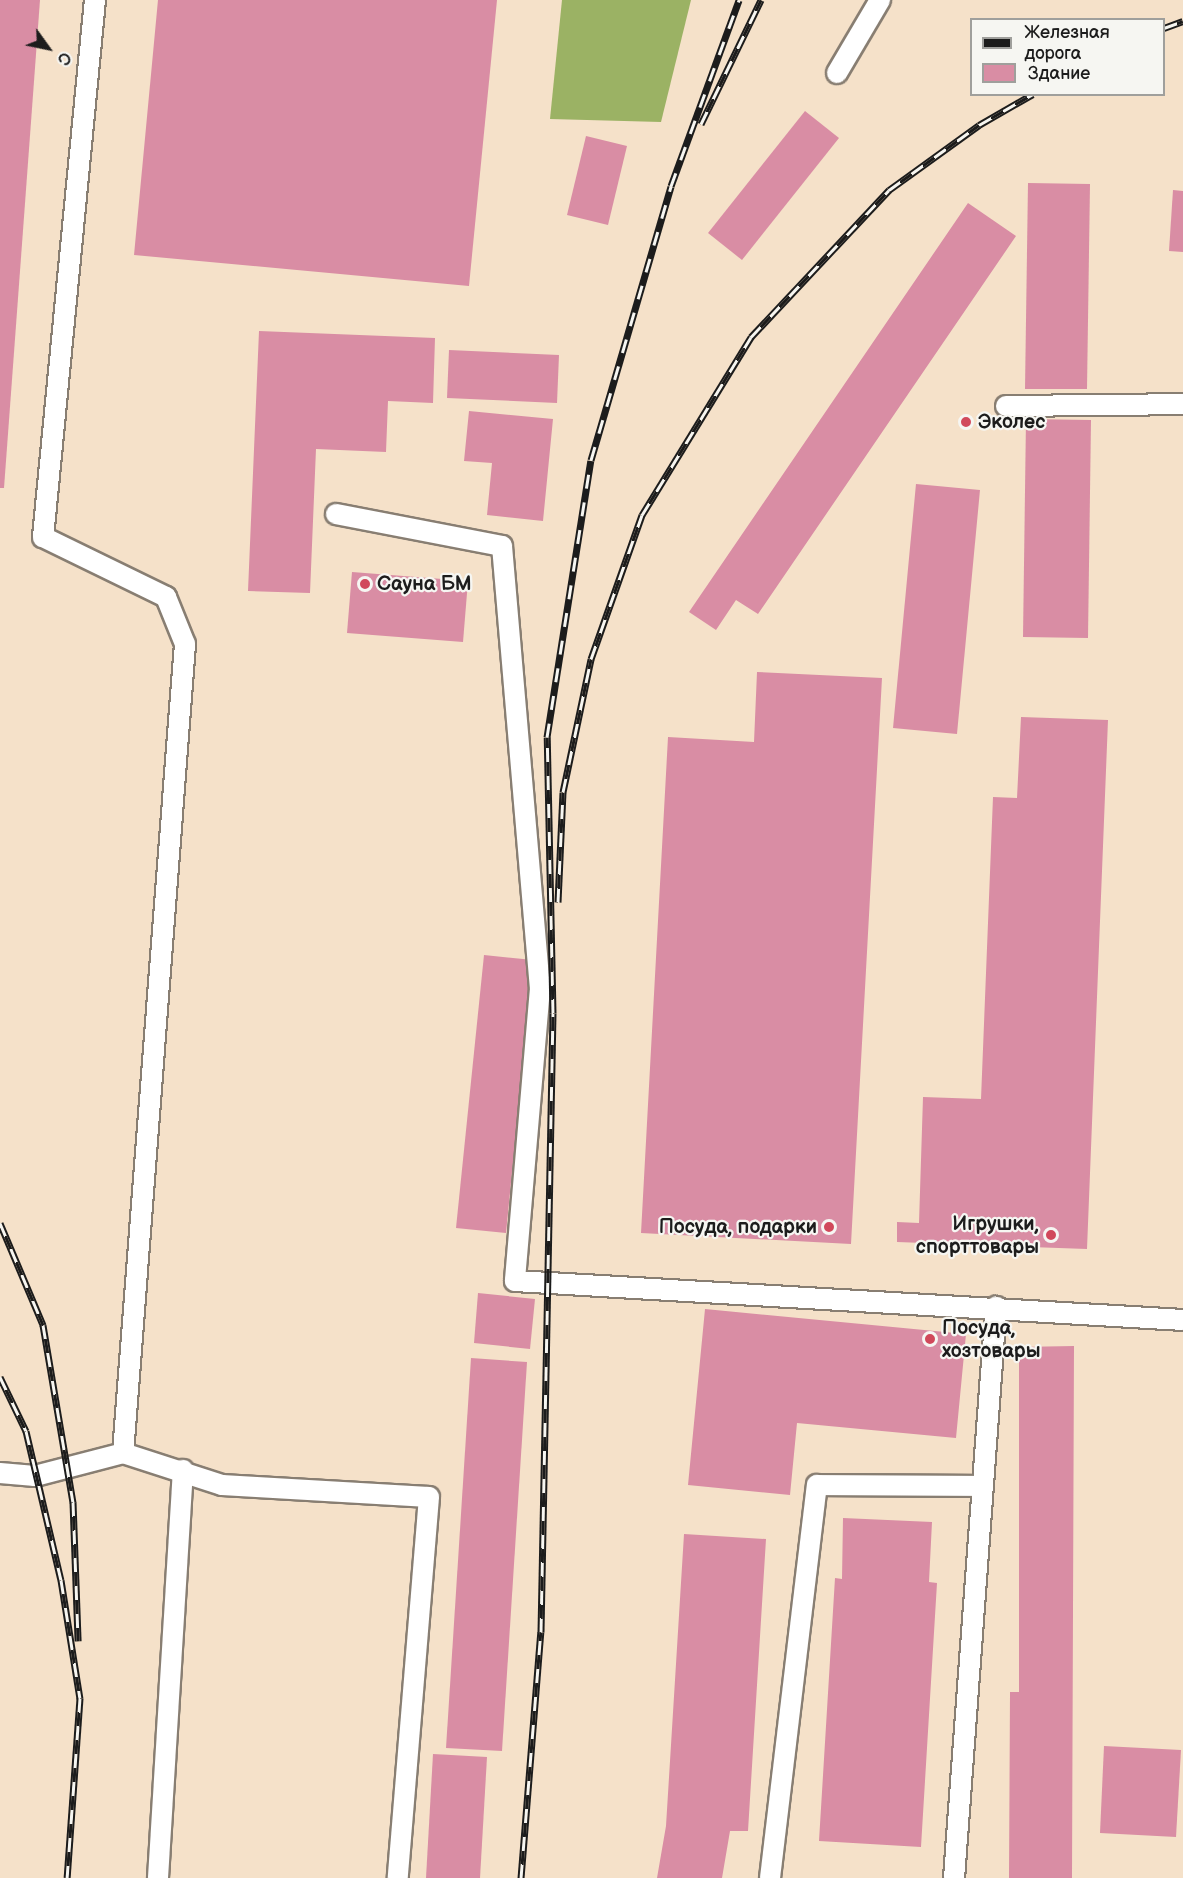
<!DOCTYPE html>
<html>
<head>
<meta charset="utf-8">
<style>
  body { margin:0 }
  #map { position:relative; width:1183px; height:1878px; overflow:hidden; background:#f5e1c9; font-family:"Balsamiq Sans",sans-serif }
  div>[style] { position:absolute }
  .forest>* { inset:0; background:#9bb264 }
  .building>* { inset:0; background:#d98da4 }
  .roads { filter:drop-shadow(2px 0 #887e72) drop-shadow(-2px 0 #887e72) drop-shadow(0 2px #887e72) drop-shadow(0 -2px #887e72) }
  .service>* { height:20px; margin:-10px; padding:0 10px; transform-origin:10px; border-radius:10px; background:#fff }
  .rail>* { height:7px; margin-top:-3.5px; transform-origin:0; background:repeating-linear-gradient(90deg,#f6f6f2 0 14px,#1c1c1c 0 28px); box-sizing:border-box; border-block:2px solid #1c1c1c }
  .dots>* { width:16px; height:16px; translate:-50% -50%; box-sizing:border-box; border:3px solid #f6f6f2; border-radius:50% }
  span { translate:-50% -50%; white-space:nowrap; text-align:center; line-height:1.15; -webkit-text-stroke:4.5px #f6f6f2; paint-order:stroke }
  .poi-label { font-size:20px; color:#1c1c1c; font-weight:700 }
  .left { translate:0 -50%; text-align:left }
  .right { translate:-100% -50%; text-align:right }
  .legend { position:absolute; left:970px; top:18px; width:195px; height:78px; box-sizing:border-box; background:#f6f6f2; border:2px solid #9f9f9c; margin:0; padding:8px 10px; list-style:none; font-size:18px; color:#1c1c1c }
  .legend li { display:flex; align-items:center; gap:12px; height:30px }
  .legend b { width:30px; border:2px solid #9f9f9c }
  .north { position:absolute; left:18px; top:18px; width:60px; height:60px; -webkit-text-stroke:4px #f6f6f2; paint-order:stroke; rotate:123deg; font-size:16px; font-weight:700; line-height:24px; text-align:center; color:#1c1c1c }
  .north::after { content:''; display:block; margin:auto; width:21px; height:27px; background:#1c1c1c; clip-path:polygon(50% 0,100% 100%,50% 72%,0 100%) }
</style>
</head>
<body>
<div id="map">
  <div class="forest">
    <div style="clip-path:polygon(562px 0,691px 0,661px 122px,550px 119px)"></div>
  </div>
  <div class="building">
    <div style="clip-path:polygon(0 0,40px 0,4px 488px,0 488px)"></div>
    <div style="clip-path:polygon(158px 0,497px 0,469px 286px,134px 255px)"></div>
    <div style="clip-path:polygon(805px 111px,839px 138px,742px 260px,708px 233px)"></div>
    <div style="clip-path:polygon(586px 136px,627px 146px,608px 225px,567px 215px)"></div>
    <div style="clip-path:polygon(1028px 183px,1090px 184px,1087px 389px,1025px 389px)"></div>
    <div style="clip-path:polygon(1173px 190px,1183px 191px,1183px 252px,1169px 251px)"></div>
    <div style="clip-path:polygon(968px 203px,1016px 236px,758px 614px,736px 600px,716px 630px,689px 612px)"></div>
    <div style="clip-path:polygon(259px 331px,435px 338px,433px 403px,388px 401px,386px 452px,316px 449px,310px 593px,248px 591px)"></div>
    <div style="clip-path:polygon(449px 350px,559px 355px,557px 403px,447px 398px)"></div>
    <div style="clip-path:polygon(469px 411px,553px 419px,543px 521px,487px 515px,492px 463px,464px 461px)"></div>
    <div style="clip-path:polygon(1026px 419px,1091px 420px,1088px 638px,1023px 637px)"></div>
    <div style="clip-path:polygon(916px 484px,980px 490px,957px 734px,893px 728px)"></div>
    <div style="clip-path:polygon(352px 572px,468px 581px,463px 642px,347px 633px)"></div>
    <div style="clip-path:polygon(757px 672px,882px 678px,851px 1244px,641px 1233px,668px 737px,754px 742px)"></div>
    <div style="clip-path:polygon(1021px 717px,1108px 720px,1087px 1249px,897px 1242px,897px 1222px,919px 1223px,923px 1097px,981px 1099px,993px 797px,1017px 798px)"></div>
    <div style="clip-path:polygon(484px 955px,533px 960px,506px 1233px,456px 1228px)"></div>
    <div style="clip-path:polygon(478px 1293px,535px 1299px,530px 1349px,474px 1343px)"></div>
    <div style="clip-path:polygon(705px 1309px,966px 1334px,956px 1438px,797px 1423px,790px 1495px,688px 1485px)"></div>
    <div style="clip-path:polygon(1074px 1346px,1072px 1878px,1009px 1878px,1010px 1692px,1019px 1692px,1019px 1347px)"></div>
    <div style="clip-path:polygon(471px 1358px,527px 1362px,502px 1751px,446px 1748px)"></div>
    <div style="clip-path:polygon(843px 1518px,932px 1522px,929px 1582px,937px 1583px,921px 1847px,819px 1841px,835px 1578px,842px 1579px)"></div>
    <div style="clip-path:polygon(684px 1534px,766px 1539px,748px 1831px,730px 1831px,722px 1878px,657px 1878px,666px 1826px)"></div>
    <div style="clip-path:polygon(1104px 1746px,1181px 1750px,1176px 1837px,1100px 1833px)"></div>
    <div style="clip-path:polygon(433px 1754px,487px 1757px,480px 1878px,426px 1878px)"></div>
  </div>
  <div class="roads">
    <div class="service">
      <div style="left:95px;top:0;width:540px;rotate:95.53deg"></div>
      <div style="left:43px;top:537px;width:137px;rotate:26deg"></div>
      <div style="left:166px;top:597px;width:51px;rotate:68deg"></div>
      <div style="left:185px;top:644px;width:811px;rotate:94.38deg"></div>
      <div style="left:837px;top:73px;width:85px;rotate:-59.5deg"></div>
      <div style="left:1006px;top:406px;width:177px;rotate:-0.6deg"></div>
      <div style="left:336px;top:514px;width:169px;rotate:10.9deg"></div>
      <div style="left:502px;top:546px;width:444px;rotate:85.1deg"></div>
      <div style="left:540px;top:988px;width:294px;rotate:94.9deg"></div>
      <div style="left:515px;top:1281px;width:669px;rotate:3.34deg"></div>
      <div style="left:0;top:1473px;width:35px;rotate:5deg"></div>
      <div style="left:35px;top:1476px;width:91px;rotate:-14.6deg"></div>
      <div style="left:123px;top:1453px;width:104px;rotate:17.9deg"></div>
      <div style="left:222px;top:1485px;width:207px;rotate:3.3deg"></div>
      <div style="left:429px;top:1497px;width:382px;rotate:94.7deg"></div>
      <div style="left:158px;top:1878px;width:409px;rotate:-86.5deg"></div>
      <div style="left:770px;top:1878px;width:396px;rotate:-83.2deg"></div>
      <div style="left:817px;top:1485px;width:166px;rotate:0.3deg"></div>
      <div style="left:954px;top:1878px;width:573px;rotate:-85.79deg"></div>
    </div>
  </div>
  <div class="rail">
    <div style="left:1164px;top:28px;width:20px;rotate:-20deg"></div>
    <div style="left:701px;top:124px;width:138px;rotate:-64.2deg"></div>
    <div style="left:558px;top:902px;width:110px;rotate:-87.4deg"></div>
    <div style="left:563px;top:792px;width:136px;rotate:-78.1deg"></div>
    <div style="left:591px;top:659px;width:153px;rotate:-70.5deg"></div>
    <div style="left:642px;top:515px;width:209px;rotate:-58.5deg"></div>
    <div style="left:751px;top:337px;width:202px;rotate:-46.8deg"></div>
    <div style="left:889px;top:190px;width:111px;rotate:-35.8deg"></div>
    <div style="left:979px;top:125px;width:62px;rotate:-29.9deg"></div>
    <div style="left:0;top:1223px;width:111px;rotate:67.1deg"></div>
    <div style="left:43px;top:1325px;width:180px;rotate:80.4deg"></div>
    <div style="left:73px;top:1502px;width:139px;rotate:87.9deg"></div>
    <div style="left:0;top:1377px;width:60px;rotate:64.3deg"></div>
    <div style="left:26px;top:1431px;width:153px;rotate:76.8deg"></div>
    <div style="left:61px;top:1580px;width:120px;rotate:80.9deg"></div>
    <div style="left:80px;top:1698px;width:180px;rotate:94.1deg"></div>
    <div style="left:521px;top:1878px;width:247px;rotate:-85.4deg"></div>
    <div style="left:541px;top:1632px;width:619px;rotate:-88.89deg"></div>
    <div style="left:553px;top:1013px;width:276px;rotate:-91.2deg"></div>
    <div style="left:547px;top:737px;width:280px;rotate:-81deg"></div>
    <div style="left:591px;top:460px;width:285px;rotate:-73.7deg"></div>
    <div style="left:671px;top:186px;width:198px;rotate:-69.9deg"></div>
  </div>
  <div class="dots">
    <div style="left:966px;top:422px;background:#d1495b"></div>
    <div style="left:365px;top:584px;background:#d1495b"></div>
    <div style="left:829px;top:1227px;background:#d1495b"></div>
    <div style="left:1051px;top:1235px;background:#d1495b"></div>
    <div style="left:930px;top:1339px;background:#d1495b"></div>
  </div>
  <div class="poi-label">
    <span class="left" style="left:978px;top:422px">Эколес</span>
    <span class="left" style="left:377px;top:584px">Сауна БМ</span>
    <span class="right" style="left:1039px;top:1236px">Игрушки,<br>спорттовары</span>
    <span class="right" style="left:817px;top:1227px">Посуда, подарки</span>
    <span class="left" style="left:942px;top:1340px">Посуда,<br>хозтовары</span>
  </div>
  <ul class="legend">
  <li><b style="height:8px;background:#1c1c1c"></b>Железная дорога</li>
  <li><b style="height:16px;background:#d98da4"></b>Здание</li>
  </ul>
  <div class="north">С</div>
</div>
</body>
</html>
